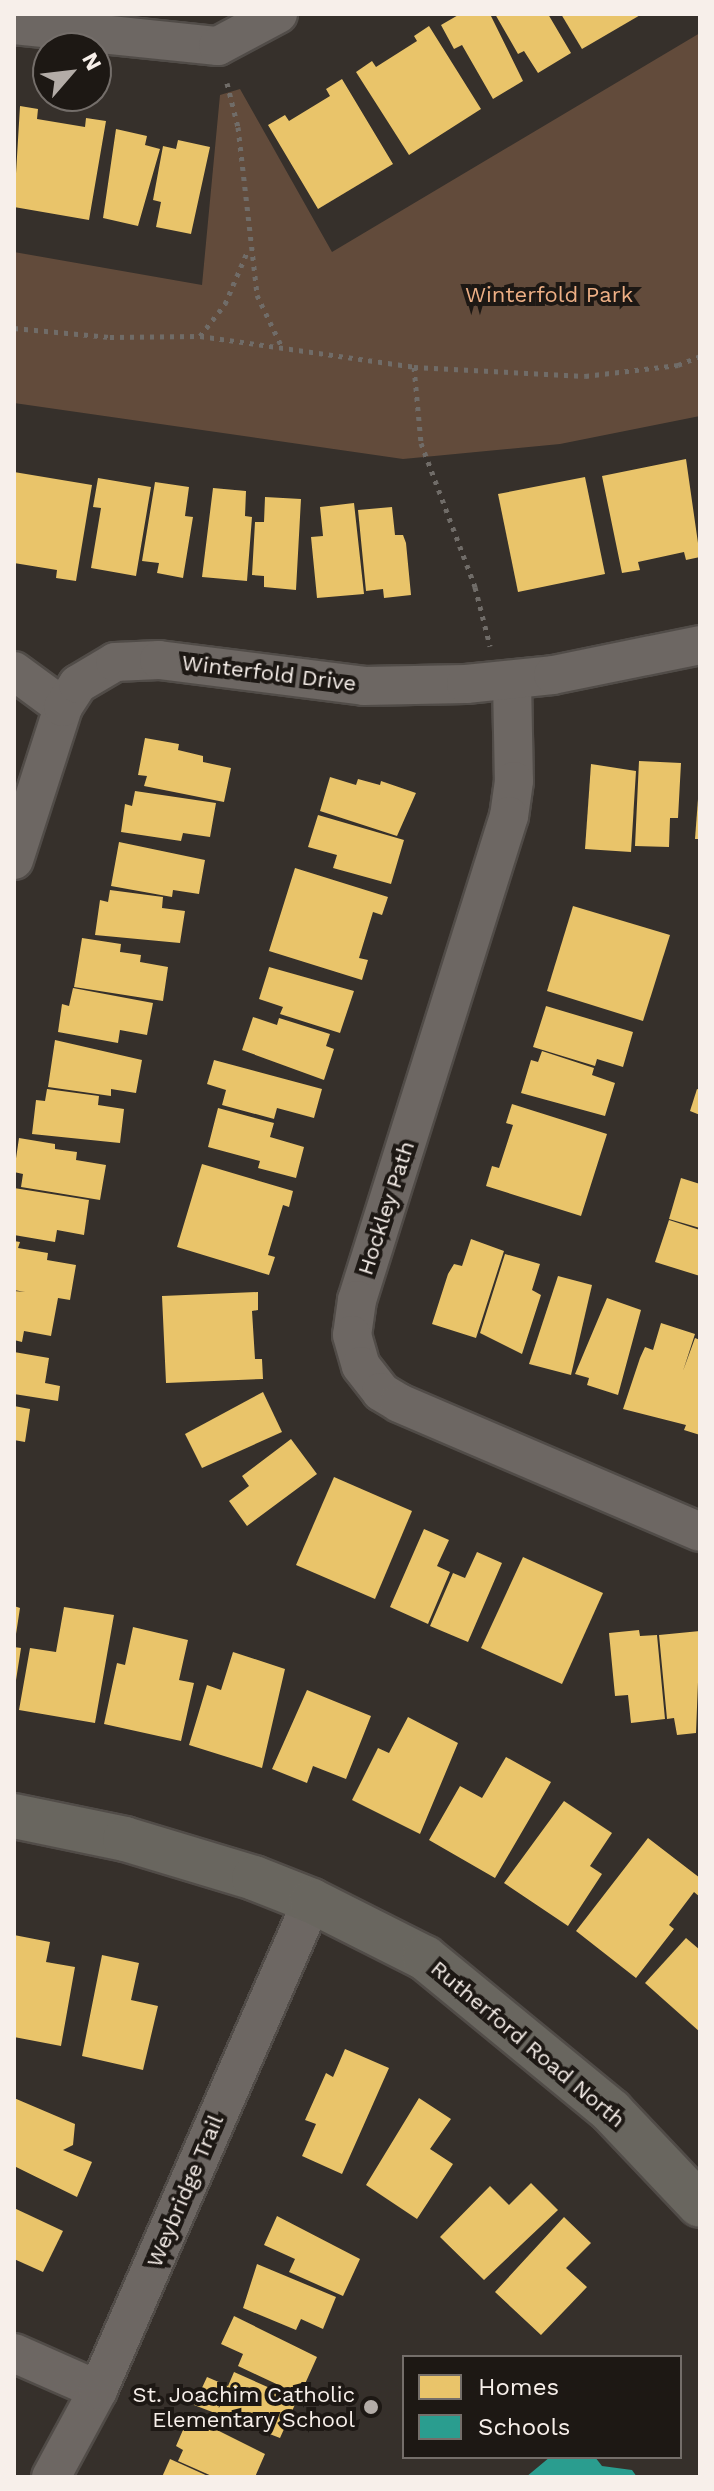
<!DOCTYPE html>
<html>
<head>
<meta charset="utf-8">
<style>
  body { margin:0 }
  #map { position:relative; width:714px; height:2491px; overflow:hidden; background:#36302b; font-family:"Work Sans",sans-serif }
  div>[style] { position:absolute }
  .green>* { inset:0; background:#624b3b }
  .homes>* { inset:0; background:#e9c46a }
  .schools>* { inset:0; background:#2a9d8f }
  .path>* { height:5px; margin-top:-2.5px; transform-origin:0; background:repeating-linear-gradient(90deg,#706c68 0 4px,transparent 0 10px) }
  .roads { filter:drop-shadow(2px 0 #514c48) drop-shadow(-2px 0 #514c48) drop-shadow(0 2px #514c48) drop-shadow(0 -2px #514c48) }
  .street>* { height:38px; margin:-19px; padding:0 19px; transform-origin:19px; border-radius:19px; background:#6d6763 }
  .secondary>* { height:44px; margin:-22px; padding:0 22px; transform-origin:22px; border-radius:22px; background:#69665f }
  .dots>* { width:22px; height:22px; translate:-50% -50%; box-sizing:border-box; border:4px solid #1d1814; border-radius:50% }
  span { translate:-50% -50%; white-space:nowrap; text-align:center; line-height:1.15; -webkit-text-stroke:8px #1d1814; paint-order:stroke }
  .park-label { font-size:22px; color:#edaf85 }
  .street-label { font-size:22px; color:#f7efea }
  .poi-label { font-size:22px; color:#f7efea }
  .right { translate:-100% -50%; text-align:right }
  .frame { position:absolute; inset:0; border:16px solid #f7efea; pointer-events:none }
  .legend { position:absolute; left:402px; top:2355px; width:280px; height:104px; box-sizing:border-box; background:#1d1814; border:2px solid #746e6a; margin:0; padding:10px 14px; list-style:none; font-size:24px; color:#f7efea }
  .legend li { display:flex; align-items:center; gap:16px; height:40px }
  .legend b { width:40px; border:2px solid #746e6a }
  .north { position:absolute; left:32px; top:32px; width:80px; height:80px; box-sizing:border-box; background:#1d1814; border:2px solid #746e6a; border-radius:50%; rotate:62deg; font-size:22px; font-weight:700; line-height:32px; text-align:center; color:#f7efea }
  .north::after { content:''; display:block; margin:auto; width:28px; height:36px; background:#b3aca7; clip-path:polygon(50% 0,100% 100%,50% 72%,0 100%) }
</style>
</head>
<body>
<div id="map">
  <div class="green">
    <div style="clip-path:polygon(700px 33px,700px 416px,560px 444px,403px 459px,14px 403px,14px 252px,202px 285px,220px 95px,240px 89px,332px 252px)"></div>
  </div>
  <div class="homes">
    <div style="clip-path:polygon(460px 14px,490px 14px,523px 81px,493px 99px,462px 45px,454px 49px,441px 25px)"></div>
    <div style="clip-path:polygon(495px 14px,548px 14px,571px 53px,538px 73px,524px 51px,518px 54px)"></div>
    <div style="clip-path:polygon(561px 14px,642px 14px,582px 49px)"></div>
    <div style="clip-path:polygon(429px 26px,481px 109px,409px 155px,356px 72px,372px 61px,376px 67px,417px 41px,414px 36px)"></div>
    <div style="clip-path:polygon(342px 79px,393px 164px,318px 209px,268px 125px,285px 115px,289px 121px,330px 96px,326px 89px)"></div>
    <div style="clip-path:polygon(20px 106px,38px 109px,37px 119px,85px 127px,86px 118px,106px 121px,89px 220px,14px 207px)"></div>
    <div style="clip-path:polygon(116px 129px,147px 136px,145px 145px,160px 149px,138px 226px,103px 218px)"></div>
    <div style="clip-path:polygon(178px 140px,210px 147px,191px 234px,156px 227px,161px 202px,153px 200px,163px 146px,176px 149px)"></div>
    <div style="clip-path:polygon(686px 459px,700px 557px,686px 560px,684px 552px,638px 562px,640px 570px,622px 573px,602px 476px)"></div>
    <div style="clip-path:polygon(14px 472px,92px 485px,76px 581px,56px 578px,57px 570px,14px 563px)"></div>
    <div style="clip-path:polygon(585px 477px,605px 574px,518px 592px,498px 494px)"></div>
    <div style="clip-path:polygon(98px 478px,151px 487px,136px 576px,91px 568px,101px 508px,93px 507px)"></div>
    <div style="clip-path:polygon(155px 482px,189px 487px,185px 516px,193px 517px,183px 578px,157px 573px,159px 563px,142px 561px)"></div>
    <div style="clip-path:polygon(213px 488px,246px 491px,245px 516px,252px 517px,247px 581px,202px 577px)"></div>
    <div style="clip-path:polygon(265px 497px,301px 499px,296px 590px,264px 587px,264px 576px,252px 575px,255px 522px,264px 522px)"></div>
    <div style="clip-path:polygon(354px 503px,364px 594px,317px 598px,311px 537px,323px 536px,320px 507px)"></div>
    <div style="clip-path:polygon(392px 507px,395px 535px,403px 535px,406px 543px,411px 595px,384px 598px,383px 589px,366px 591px,358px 510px)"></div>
    <div style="clip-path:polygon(145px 738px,179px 744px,178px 750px,203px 756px,203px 762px,231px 768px,224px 802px,144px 786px,147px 776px,138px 775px)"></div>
    <div style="clip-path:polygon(639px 761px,681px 763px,678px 818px,670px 818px,669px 847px,635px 846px)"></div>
    <div style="clip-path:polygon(591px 764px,636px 771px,631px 852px,585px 849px)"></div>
    <div style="clip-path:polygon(330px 777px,356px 785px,358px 779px,380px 785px,381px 781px,416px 793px,397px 836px,320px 811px)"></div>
    <div style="clip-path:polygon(135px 791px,216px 803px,210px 837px,183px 833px,181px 841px,121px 832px,125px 804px,132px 806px)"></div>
    <div style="clip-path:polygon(698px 799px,700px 799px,700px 839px,695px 839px)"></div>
    <div style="clip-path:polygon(318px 815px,404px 840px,391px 884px,333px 868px,337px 855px,308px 847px)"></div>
    <div style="clip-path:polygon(119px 842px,205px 860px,199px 894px,173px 890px,172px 897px,111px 886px)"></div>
    <div style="clip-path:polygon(295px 868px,388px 897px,382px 915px,373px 912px,359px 958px,368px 960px,362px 980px,269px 951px)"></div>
    <div style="clip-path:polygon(110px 890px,163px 897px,162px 908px,185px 911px,180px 943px,95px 935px,100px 900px,108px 902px)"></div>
    <div style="clip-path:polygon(573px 906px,670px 935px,643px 1021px,547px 991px)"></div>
    <div style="clip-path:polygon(82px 938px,121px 944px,120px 952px,141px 955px,140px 962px,168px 967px,163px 1001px,74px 987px)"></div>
    <div style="clip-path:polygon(269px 967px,354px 991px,340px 1033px,280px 1014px,283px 1007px,259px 999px)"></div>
    <div style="clip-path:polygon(73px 988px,153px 1003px,147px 1035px,120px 1030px,118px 1043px,58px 1032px,62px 1004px,69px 1006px)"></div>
    <div style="clip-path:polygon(546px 1006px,633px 1032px,623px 1067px,597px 1059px,595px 1066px,533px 1047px)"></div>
    <div style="clip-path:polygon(253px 1017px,277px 1025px,279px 1018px,330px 1034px,326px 1046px,334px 1049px,324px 1080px,242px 1050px)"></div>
    <div style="clip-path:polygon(55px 1040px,142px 1060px,136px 1093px,111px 1089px,111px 1096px,48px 1087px)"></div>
    <div style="clip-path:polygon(542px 1051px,594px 1068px,592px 1075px,615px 1083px,605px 1116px,521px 1093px,531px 1060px,538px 1062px)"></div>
    <div style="clip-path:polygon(214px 1060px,322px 1089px,314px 1118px,277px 1108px,274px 1119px,222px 1105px,226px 1090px,207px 1084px)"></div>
    <div style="clip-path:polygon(47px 1089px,99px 1096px,98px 1105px,124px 1109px,120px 1143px,32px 1134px,36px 1100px,45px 1101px)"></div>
    <div style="clip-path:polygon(697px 1089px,700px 1090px,700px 1115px,690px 1111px)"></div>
    <div style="clip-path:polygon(512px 1104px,607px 1134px,581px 1216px,486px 1186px,492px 1166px,499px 1168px,513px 1125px,506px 1123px)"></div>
    <div style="clip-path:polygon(218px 1108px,274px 1123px,270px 1137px,304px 1147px,296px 1178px,258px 1168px,260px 1161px,208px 1147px)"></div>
    <div style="clip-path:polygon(19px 1138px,55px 1144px,55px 1149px,77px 1152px,76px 1160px,106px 1165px,100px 1200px,21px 1187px,23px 1174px,14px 1172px)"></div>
    <div style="clip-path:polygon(202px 1164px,293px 1191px,289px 1207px,283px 1205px,268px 1255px,275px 1257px,269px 1275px,177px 1247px)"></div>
    <div style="clip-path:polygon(681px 1178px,700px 1184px,700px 1228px,669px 1219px)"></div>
    <div style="clip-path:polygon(14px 1188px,89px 1200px,84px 1235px,57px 1230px,55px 1242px,14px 1235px)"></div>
    <div style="clip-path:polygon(669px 1220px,700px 1230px,700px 1276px,655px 1262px)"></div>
    <div style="clip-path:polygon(471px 1239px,504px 1251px,476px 1338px,432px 1324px,448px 1274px,454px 1264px,462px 1266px)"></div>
    <div style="clip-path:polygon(14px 1241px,20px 1242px,18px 1248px,48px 1253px,47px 1260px,76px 1265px,70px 1300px,58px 1298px,51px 1336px,24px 1331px,22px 1342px,14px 1340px,14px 1291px,25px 1292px,14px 1290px)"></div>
    <div style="clip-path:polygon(505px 1254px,540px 1264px,532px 1290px,541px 1295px,522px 1354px,480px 1333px)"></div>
    <div style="clip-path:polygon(558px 1276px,592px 1285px,571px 1375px,529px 1364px)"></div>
    <div style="clip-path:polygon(258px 1292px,258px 1310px,252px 1311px,255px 1359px,262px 1359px,263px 1379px,166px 1383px,162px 1296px)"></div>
    <div style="clip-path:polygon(607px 1298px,641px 1310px,618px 1395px,587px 1385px,589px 1378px,575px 1374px)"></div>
    <div style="clip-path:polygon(661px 1323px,695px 1334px,683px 1371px,695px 1338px,700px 1340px,700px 1435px,684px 1430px,686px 1425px,623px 1409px,640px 1358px,645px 1347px,653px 1350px)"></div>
    <div style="clip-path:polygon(14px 1352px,49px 1358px,45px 1383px,60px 1386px,58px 1401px,14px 1394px)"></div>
    <div style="clip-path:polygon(263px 1392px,282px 1432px,202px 1468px,185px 1434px)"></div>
    <div style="clip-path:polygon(14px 1406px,30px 1409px,25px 1442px,14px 1440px)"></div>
    <div style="clip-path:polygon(291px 1439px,317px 1474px,247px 1526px,229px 1501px,249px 1486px,242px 1476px)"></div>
    <div style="clip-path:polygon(334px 1477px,412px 1511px,375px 1599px,296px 1565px)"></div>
    <div style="clip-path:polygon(424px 1529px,449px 1540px,437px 1566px,450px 1572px,428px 1624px,390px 1607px)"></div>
    <div style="clip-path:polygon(477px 1552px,502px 1563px,468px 1642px,430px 1626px,453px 1573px,465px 1578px)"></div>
    <div style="clip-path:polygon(523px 1557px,603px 1593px,562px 1684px,481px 1648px)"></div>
    <div style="clip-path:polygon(14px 1606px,20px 1608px,16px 1634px,14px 1634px)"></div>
    <div style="clip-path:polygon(64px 1607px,114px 1615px,95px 1723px,19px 1710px,30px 1648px,56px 1652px)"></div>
    <div style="clip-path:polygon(133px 1627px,188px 1640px,179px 1680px,194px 1683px,181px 1741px,104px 1724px,117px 1663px,125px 1665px)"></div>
    <div style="clip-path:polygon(639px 1630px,640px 1636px,657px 1635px,665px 1719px,631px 1723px,628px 1695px,615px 1696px,609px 1633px)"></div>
    <div style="clip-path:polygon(700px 1631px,696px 1733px,677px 1735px,674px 1718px,667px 1719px,659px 1635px)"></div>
    <div style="clip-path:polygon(14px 1647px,21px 1648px,16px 1680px,14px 1680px)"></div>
    <div style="clip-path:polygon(233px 1652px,285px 1669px,262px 1768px,189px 1745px,207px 1685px,221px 1690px)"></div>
    <div style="clip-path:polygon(307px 1690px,371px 1716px,346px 1779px,313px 1766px,307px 1783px,272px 1769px)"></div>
    <div style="clip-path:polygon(408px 1717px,458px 1743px,420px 1834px,352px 1800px,378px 1748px,389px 1753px)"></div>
    <div style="clip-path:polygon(506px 1757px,551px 1782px,495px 1878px,429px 1840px,460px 1786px,482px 1798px)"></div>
    <div style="clip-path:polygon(564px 1801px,612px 1833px,590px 1866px,602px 1874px,568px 1926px,504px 1883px)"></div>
    <div style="clip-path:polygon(648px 1838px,700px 1878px,700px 1897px,694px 1892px,669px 1925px,674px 1929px,636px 1978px,576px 1931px)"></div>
    <div style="clip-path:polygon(14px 1935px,50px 1942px,46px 1962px,75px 1967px,61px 2046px,14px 2037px)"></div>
    <div style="clip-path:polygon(686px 1938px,700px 1950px,700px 2032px,645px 1983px)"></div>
    <div style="clip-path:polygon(102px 1955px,139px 1963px,131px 2000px,158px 2006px,143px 2070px,82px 2056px)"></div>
    <div style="clip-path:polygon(345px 2049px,389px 2068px,342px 2174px,302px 2156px,316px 2124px,305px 2120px,326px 2073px,333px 2077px)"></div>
    <div style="clip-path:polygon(14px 2098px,75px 2124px,73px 2145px,63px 2150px,92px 2162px,77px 2197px,14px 2166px)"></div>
    <div style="clip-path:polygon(419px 2098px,451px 2119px,430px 2149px,453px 2164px,417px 2219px,366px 2185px)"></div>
    <div style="clip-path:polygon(531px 2183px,558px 2210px,484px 2280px,440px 2237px,490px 2186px,509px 2205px)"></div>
    <div style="clip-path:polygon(14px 2208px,63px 2231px,43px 2272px,14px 2259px)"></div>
    <div style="clip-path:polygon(277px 2216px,360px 2259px,343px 2296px,289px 2272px,295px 2259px,264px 2245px)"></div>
    <div style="clip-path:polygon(564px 2217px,591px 2243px,566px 2268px,587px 2287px,541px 2335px,495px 2292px)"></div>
    <div style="clip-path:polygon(257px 2264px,336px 2297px,323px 2329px,301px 2319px,296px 2330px,243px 2308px)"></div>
    <div style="clip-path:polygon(234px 2316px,317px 2357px,300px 2395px,238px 2366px,243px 2354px,221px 2344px)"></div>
    <div style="clip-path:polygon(234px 2372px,297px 2400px,280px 2438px,194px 2405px,207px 2377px,228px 2386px)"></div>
    <div style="clip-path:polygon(189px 2416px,265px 2454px,255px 2477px,214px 2477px,178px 2461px,183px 2450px,176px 2446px)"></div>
    <div style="clip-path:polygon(170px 2459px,210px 2477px,162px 2477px)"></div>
  </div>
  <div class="schools">
    <div style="clip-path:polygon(550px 2457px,595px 2457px,602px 2466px,632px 2470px,637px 2477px,526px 2477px)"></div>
  </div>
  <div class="path">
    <div style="left:227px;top:83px;width:45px;rotate:76deg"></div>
    <div style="left:238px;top:127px;width:169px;rotate:83.5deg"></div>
    <div style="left:257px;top:295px;width:55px;rotate:64.4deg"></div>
    <div style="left:14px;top:328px;width:96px;rotate:5.4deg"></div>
    <div style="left:110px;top:337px;width:90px;rotate:-0.6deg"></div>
    <div style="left:200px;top:336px;width:216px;rotate:8.2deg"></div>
    <div style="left:414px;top:367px;width:171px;rotate:3deg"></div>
    <div style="left:585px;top:376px;width:94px;rotate:-6.7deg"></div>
    <div style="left:678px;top:365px;width:24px;rotate:-22deg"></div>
    <div style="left:200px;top:336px;width:41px;rotate:-52deg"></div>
    <div style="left:225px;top:304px;width:59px;rotate:-66.9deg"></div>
    <div style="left:414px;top:367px;width:76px;rotate:84.7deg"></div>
    <div style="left:421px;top:443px;width:154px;rotate:69.4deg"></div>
    <div style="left:475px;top:587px;width:61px;rotate:75.7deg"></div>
  </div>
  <div class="roads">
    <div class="street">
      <div style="left:14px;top:25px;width:205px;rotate:5.9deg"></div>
      <div style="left:218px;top:46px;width:68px;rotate:-28.1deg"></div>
      <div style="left:14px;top:671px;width:61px;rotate:36.3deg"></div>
      <div style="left:512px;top:681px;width:100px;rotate:88.9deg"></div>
      <div style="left:514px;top:781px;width:35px;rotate:98deg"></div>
      <div style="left:509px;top:816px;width:507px;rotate:107.43deg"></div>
      <div style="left:357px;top:1300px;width:35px;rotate:98deg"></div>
      <div style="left:352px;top:1335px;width:32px;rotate:74deg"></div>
      <div style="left:361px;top:1366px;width:33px;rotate:52deg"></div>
      <div style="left:381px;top:1392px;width:21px;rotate:31deg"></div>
      <div style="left:399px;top:1403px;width:327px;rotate:23.2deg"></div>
      <div style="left:14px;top:860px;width:161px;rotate:-72.2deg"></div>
      <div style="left:63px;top:707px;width:27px;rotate:-57deg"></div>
      <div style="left:78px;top:684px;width:43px;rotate:-30.7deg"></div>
      <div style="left:115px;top:662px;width:44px;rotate:-2.6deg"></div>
      <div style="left:159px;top:660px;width:207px;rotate:7.2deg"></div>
      <div style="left:364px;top:686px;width:102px;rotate:-1.1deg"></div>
      <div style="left:466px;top:684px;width:87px;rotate:-5.9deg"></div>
      <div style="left:553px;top:675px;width:150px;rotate:-11.5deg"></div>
      <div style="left:14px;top:2353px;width:92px;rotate:23.8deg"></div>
      <div style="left:51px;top:2477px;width:99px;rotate:-61.6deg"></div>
      <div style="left:98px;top:2390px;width:534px;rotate:-66.36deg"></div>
    </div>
    <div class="secondary">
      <div style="left:14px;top:1816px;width:113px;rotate:11.7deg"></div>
      <div style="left:125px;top:1839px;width:135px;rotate:16.8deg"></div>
      <div style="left:254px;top:1878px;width:62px;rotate:21.6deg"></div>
      <div style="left:312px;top:1901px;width:127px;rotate:26.8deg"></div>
      <div style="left:425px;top:1958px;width:241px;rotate:39.4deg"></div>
      <div style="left:611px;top:2111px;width:129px;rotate:46.6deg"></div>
    </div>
  </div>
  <div class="dots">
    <div style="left:371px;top:2407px;background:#b3aca7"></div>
  </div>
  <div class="park-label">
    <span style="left:549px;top:295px">Winterfold Park</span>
  </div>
  <div class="street-label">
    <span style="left:269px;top:673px;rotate:7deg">Winterfold Drive</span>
    <span style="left:386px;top:1208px;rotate:-72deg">Hockley Path</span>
    <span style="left:528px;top:2044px;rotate:40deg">Rutherford Road North</span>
    <span style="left:185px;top:2191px;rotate:-67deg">Weybridge Trail</span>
  </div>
  <div class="poi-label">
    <span class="right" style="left:355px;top:2407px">St. Joachim Catholic<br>Elementary School</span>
  </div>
  <div class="frame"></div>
  <ul class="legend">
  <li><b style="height:22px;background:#e9c46a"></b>Homes</li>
  <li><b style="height:22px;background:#2a9d8f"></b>Schools</li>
  </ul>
  <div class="north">N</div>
</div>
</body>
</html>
